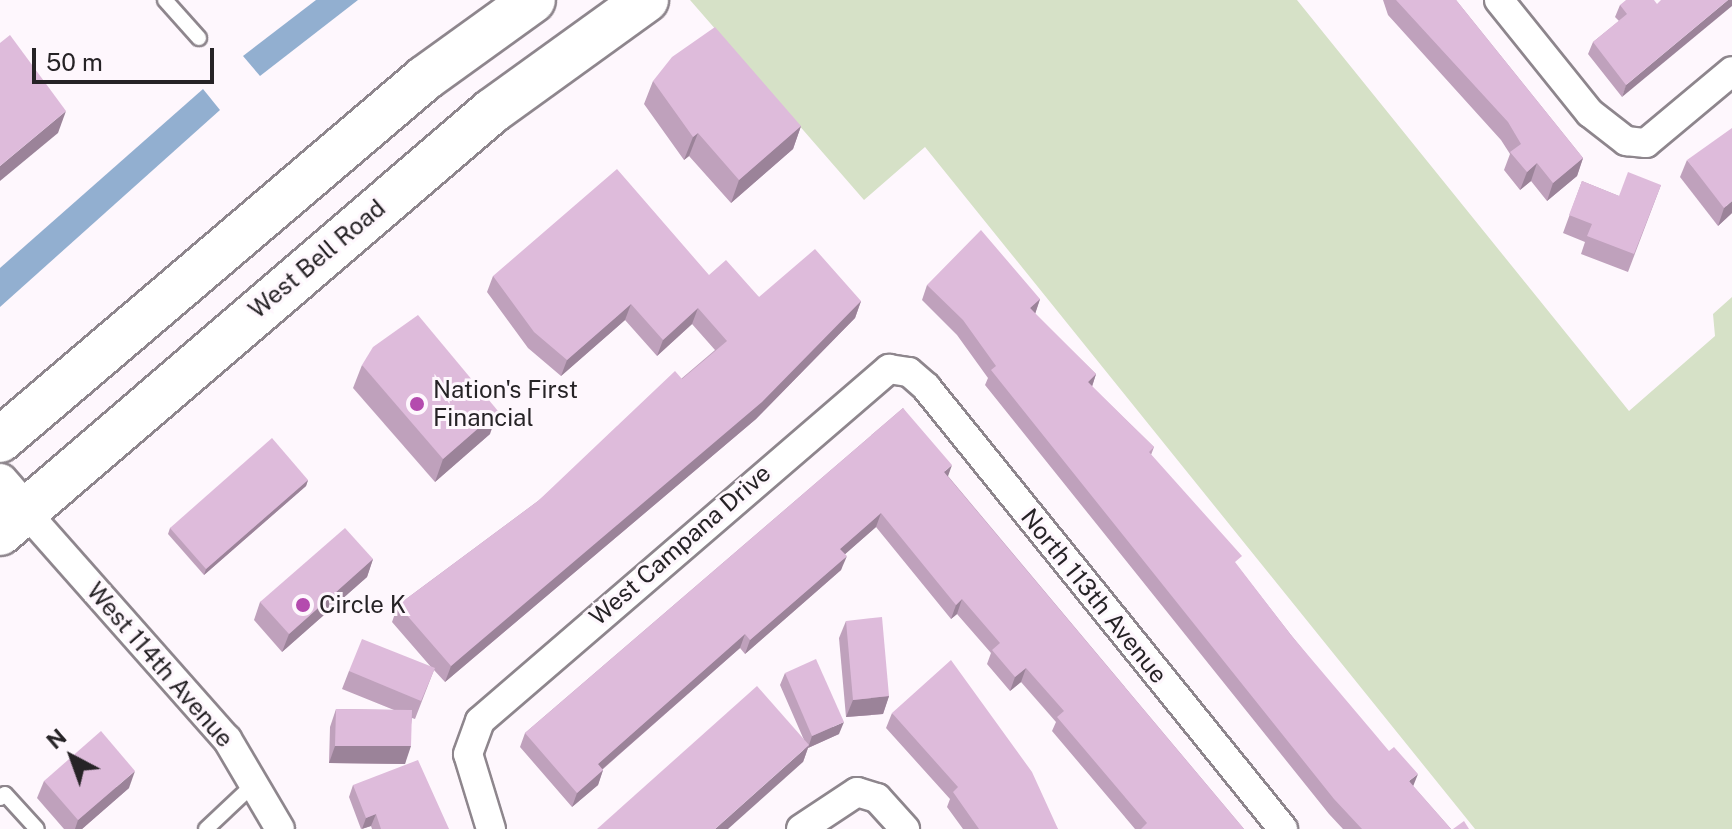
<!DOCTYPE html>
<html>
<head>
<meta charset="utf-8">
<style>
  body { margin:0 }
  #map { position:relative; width:1732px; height:829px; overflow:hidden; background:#fef7fd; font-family:"Public Sans",sans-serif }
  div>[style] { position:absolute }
  .green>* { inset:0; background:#d6e1c7 }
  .water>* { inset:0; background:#92afd0 }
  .roads { filter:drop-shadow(2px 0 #8e868d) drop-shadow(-2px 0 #8e868d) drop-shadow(0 2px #8e868d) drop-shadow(0 -2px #8e868d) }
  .service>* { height:14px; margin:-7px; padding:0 7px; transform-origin:7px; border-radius:7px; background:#fff }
  .minor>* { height:28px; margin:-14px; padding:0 14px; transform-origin:14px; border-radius:14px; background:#fff }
  .tertiary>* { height:36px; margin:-18px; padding:0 18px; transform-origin:18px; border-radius:18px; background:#fff }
  .primary>* { height:44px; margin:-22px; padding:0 22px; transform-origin:22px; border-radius:22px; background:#fff }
  .wall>* { inset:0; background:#bfa1bc }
  .shaded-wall>* { inset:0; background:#9b8399 }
  .building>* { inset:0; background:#debbdb }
  .dots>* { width:22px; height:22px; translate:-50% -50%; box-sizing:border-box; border:4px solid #fef7fd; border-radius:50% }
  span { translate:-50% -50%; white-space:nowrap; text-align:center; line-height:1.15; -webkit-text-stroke:6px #fef7fd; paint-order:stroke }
  .street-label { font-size:24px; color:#262326 }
  .poi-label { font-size:24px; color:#262326 }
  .left { translate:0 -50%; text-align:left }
  .north { position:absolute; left:32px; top:717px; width:80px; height:80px; -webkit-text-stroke:6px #fef7fd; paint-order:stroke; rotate:319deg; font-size:22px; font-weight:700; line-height:32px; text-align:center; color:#262326 }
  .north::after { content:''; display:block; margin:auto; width:28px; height:36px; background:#262326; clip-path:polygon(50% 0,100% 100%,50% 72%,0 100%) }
  .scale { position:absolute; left:32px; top:48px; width:182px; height:36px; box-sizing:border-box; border:4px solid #262326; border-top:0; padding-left:10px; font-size:24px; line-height:28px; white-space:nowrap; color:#262326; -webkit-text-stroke:6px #fef7fd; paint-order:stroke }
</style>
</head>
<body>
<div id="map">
  <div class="green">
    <div style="clip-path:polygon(690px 0,1297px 0,1629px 411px,1715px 336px,1713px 314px,1732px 297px,1732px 829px,1475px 829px,925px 147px,864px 200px)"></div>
  </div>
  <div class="water">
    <div style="clip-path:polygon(316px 0,358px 0,260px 76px,243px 56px)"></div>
    <div style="clip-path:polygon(203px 89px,220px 110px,0 307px,0 268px)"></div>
  </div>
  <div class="roads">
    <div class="service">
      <div style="left:165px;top:0;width:51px;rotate:48.2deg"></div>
      <div style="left:0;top:798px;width:6px;rotate:-39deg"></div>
      <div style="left:5px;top:794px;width:47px;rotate:47.6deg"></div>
      <div style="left:206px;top:829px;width:69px;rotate:-43.2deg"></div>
    </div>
    <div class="minor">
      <div style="left:1499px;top:0;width:145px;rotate:51.2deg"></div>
      <div style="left:1590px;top:113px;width:46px;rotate:37.9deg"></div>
      <div style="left:1626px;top:141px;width:20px;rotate:6deg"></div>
      <div style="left:1646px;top:143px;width:112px;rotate:-39.9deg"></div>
      <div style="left:25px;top:511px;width:305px;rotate:48.5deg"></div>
      <div style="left:227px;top:739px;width:104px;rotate:59.5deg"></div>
      <div style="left:491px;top:829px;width:78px;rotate:-107deg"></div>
      <div style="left:468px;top:754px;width:35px;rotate:-70deg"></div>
      <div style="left:480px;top:721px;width:540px;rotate:-40.72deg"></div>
      <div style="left:889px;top:369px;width:20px;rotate:9deg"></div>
      <div style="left:909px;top:372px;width:23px;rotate:41deg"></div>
      <div style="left:926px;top:387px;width:568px;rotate:51.07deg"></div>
      <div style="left:801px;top:829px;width:67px;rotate:-33.5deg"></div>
      <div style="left:857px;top:792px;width:21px;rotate:17deg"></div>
      <div style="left:877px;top:798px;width:42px;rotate:47.9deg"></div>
    </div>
    <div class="tertiary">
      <div style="left:0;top:482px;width:38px;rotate:49deg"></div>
    </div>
    <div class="primary">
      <div style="left:0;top:440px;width:558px;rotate:-40.42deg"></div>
      <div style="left:425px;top:78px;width:133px;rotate:-35.8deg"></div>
      <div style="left:0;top:533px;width:648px;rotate:-40.62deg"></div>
      <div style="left:492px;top:111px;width:190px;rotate:-35.8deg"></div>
    </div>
  </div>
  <div class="wall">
    <div style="clip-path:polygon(1383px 0,1456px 0,1583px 158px,1577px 176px,1547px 201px,1531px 181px,1520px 190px,1504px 170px,1510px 154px,1501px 140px,1388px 15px)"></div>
    <div style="clip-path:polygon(1657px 4px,1622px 97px,1588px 54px,1593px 42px,1619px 21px,1615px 17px,1620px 5px)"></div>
    <div style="clip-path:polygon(653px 81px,801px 126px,793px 149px,731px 203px,689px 156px,684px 160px,644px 104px)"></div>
    <div style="clip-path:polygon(1687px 160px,1732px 213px,1718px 226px,1680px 177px)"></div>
    <div style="clip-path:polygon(1582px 181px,1619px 196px,1661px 185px,1628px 272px,1581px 254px,1585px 242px,1563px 233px)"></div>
    <div style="clip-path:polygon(709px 275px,759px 297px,861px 301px,855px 318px,756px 419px,445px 682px,434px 670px,415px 719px,412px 718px,405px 764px,329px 763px,330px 727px,336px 709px,394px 710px,342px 689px,349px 671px,431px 667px,392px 622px,398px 605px,538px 501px,715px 350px,692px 324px,657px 356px,625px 320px,561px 376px,528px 348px,487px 292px,493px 276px)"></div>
    <div style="clip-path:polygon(927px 285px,1040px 299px,1035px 314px,1096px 374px,1092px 387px,1154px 447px,1151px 455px,1291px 635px,1413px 786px,1451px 829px,1343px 829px,1329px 814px,985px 385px,988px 378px,957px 335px,922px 300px)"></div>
    <div style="clip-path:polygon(362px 365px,490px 434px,435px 482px,353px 388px)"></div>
    <div style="clip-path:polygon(903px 408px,948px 476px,1244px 829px,1135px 829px,1052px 731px,1056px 722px,1021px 682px,1010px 691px,987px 664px,991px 653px,957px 614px,951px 619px,876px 527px,845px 554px,841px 570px,745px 654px,740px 648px,602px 770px,603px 770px,598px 785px,572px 807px,520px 747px,525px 733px)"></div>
    <div style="clip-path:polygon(308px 480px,306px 486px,204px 575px,168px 534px,170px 528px)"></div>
    <div style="clip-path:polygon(373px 559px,367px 577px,282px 652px,254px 620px,260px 602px)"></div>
    <div style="clip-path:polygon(846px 621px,889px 696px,883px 714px,846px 717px,839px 638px)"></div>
    <div style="clip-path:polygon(785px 673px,839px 734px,808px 748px,803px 762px,804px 740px,780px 685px)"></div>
    <div style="clip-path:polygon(892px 713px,1058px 829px,963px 829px,947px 807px,950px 799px,886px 728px)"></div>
    <div style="clip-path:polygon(44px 781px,129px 788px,82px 829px,64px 829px,37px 798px)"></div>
    <div style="clip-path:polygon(353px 785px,449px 829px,372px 829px,371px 826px,361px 829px,349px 797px)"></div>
  </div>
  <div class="shaded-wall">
    <div style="clip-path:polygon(1728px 0,1732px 0,1732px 6px,1622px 97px,1626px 85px)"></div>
    <div style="clip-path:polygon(66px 111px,58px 133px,0 181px,0 166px)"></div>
    <div style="clip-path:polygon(801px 126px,793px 149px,731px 203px,739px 180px)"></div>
    <div style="clip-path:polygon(698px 133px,689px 156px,684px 160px,693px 137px)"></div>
    <div style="clip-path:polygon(1583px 158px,1577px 176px,1547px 201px,1553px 183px)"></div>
    <div style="clip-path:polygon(1537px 163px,1531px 181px,1520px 190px,1527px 172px)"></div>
    <div style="clip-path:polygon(1732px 201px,1732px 213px,1718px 226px,1724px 208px)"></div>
    <div style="clip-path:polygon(1040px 299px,1035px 314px,1030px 308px)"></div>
    <div style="clip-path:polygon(861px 301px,855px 318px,756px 419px,445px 682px,451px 666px)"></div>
    <div style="clip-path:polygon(631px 304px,625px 320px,561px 376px,567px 360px)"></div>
    <div style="clip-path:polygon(698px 308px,692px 324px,657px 356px,663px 340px)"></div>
    <div style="clip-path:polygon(1096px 374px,1091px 389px,1088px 382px)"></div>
    <div style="clip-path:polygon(498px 411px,490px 434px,435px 482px,443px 459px)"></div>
    <div style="clip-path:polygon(952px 465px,947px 479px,944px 472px)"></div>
    <div style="clip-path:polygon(308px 480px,306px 486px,204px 575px,206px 569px)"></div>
    <div style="clip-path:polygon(881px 513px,876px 527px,835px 563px,840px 549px)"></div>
    <div style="clip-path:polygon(847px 556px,841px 570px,745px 654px,750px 640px)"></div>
    <div style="clip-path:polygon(373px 559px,367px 577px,282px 652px,289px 634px)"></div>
    <div style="clip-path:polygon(962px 599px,957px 614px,951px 619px,956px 605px)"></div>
    <div style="clip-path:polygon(745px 634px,740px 648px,592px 778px,598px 764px)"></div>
    <div style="clip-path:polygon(1026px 668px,1021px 682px,1010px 691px,1015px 677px)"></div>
    <div style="clip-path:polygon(889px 696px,883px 714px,846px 717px,853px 700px)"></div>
    <div style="clip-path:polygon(844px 722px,839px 734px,808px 748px,812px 736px)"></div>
    <div style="clip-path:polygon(809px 745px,803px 762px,728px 829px,715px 829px)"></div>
    <div style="clip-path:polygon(335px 746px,411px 746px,405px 764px,329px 763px)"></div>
    <div style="clip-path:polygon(603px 770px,598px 785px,572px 807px,577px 793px)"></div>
    <div style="clip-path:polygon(135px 771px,129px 788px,82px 829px,75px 829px,78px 820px)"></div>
    <div style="clip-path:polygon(1418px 774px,1412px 789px,1409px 781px)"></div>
    <div style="clip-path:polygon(376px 814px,371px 826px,362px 829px,366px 818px)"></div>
  </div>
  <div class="building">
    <div style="clip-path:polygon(1396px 0,1456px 0,1583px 158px,1553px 183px,1537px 163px,1527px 172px,1510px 152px,1521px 144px,1508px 122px)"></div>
    <div style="clip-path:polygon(1626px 0,1654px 0,1657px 4px,1661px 0,1728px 0,1626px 85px,1593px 42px,1627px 14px,1620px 5px)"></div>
    <div style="clip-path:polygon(715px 27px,801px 126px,739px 180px,698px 133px,693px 137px,653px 81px,672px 57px)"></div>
    <div style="clip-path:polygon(10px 35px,66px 111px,0 166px,0 43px)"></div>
    <div style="clip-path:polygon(1732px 128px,1732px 201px,1724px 208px,1687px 160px)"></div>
    <div style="clip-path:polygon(617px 169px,709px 275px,726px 260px,759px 297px,815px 249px,861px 301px,762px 402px,451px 666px,398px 605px,538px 501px,675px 371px,682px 379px,727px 341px,698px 308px,663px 340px,631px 304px,567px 360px,534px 332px,493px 276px)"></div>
    <div style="clip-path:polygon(1628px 172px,1661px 185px,1634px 254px,1587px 236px,1592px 224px,1569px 215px,1582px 181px,1619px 196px)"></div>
    <div style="clip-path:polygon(981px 230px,1040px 299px,1030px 308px,1096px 374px,1088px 382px,1154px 447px,1149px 452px,1242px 556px,1235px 562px,1291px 635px,1389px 751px,1394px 747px,1418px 774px,1409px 781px,1451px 829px,1362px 829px,1334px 799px,991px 370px,996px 366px,963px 320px,927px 285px)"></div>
    <div style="clip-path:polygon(418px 315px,498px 411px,443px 459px,362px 365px,373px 347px)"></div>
    <div style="clip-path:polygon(903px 408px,952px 465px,944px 472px,1244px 829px,1141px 829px,1147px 823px,1057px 717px,1064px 711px,1026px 668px,1015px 677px,992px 650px,1000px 643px,962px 599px,956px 605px,881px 513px,840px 549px,847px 556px,750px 640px,745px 634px,598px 764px,603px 770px,577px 793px,525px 733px)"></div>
    <div style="clip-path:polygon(272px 438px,308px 480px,206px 569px,170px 528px)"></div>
    <div style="clip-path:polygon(345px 528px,373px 559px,289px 634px,260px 602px)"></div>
    <div style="clip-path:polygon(882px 617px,889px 696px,853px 700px,846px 621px)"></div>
    <div style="clip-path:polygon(362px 639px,435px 668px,421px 701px,349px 671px)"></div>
    <div style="clip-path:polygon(816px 659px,844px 722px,812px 736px,785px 673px)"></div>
    <div style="clip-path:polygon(951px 660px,1032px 772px,1058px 829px,979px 829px,953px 792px,958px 787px,892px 713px)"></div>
    <div style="clip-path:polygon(757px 686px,809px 745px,715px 829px,597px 829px)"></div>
    <div style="clip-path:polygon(336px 709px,412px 710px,411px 746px,335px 746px)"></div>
    <div style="clip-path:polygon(101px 731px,135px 771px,78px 820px,44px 781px)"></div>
    <div style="clip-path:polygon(418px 760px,449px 829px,381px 829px,376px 814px,366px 818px,353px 785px)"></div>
    <div style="clip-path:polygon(1464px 821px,1469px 829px,1453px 829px)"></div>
  </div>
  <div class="dots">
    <div style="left:417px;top:404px;background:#b44bae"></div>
    <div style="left:303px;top:605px;background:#b44bae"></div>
  </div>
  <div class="street-label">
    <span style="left:317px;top:259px;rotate:-40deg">West Bell Road</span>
    <span style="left:680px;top:545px;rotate:-41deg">West Campana Drive</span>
    <span style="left:1094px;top:596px;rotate:51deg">North 113th Avenue</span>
    <span style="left:160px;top:665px;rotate:49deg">West 114th Avenue</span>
  </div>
  <div class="poi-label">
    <span class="left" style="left:433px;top:404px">Nation's First<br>Financial</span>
    <span class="left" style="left:319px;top:605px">Circle K</span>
  </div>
  <div class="north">N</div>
  <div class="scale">50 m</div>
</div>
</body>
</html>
